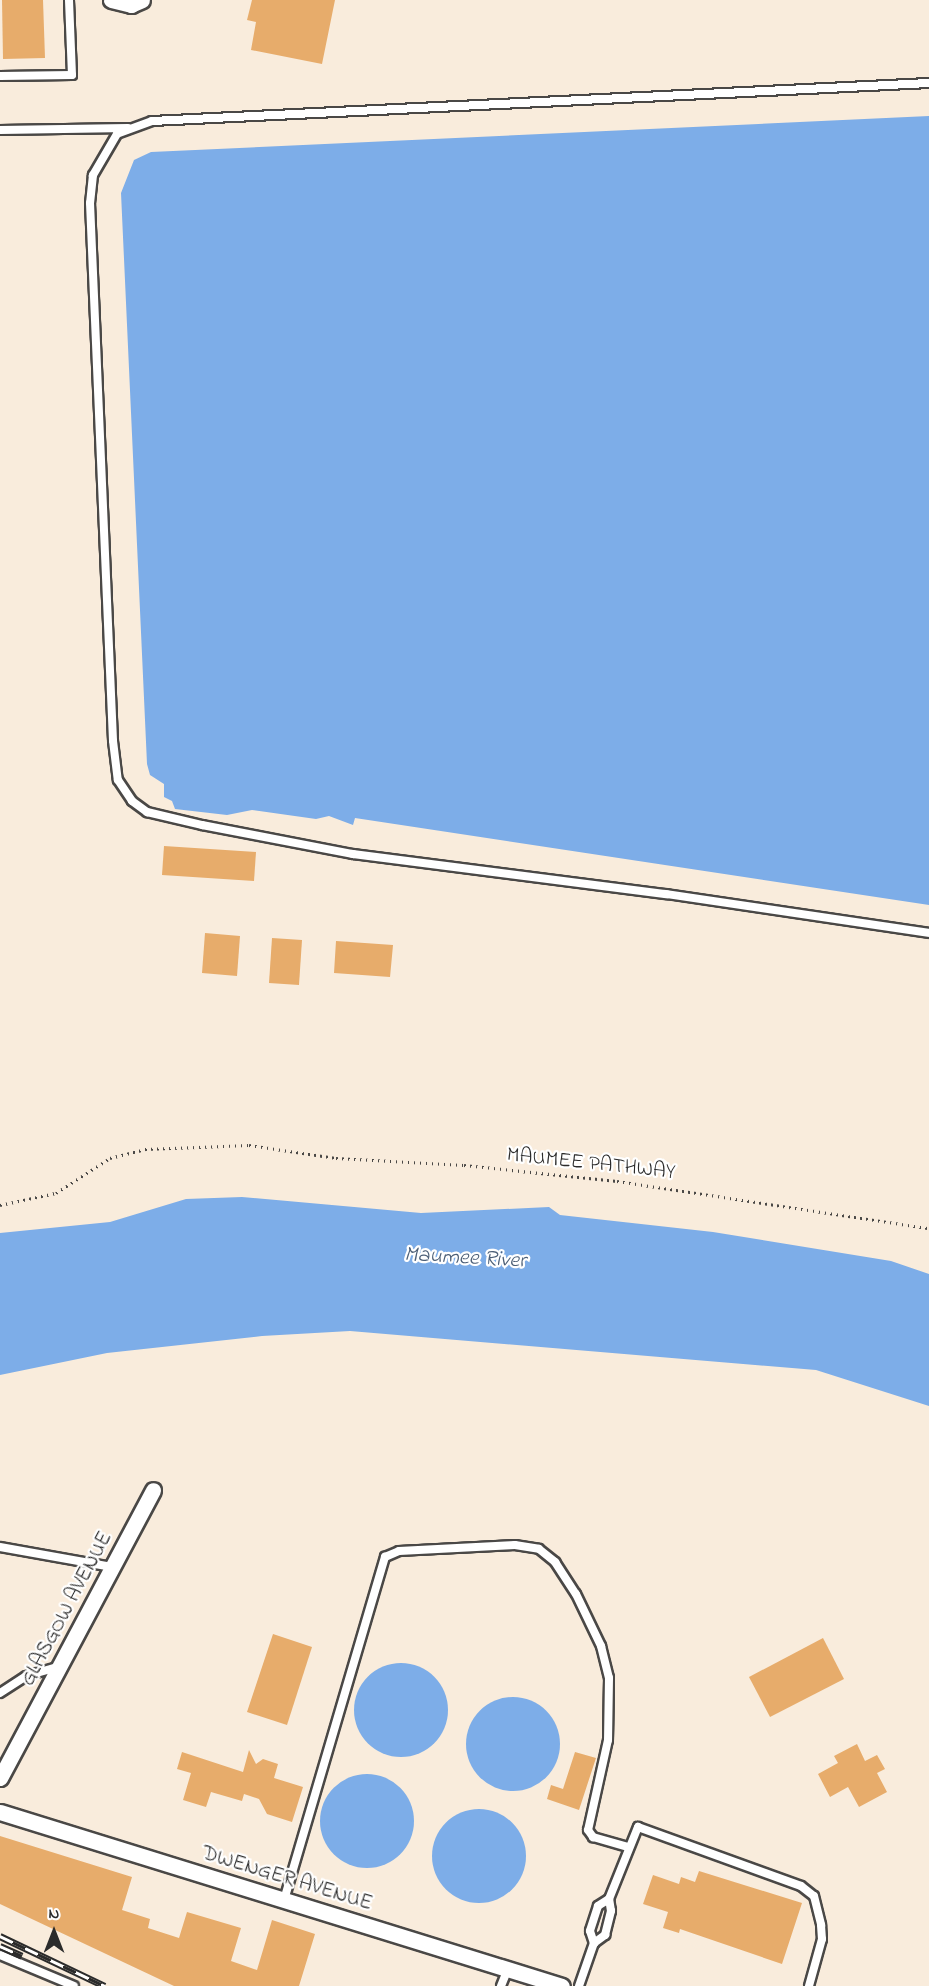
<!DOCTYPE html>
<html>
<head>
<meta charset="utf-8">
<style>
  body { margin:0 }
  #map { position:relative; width:929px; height:1986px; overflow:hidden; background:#f9ecdc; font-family:"Indie Flower",sans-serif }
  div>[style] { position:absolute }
  .water>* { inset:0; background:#7dade8 }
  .round { border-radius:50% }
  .building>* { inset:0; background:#e7ac6b }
  .path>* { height:3px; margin-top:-1.5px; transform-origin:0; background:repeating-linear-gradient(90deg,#4a4846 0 1.5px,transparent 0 6px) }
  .roads { filter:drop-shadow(2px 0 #4a4846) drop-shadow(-2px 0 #4a4846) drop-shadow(0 2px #4a4846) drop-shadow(0 -2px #4a4846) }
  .lane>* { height:8px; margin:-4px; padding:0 4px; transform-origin:4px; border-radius:4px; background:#fff }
  .street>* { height:15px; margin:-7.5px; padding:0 7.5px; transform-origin:7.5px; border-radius:7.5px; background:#fff }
  .rail>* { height:7px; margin-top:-3.5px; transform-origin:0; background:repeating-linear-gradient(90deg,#fff 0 14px,#2b2b2b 0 28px); box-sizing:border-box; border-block:2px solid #2b2b2b }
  span { translate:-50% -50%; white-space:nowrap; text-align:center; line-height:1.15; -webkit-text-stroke:4.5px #fff; paint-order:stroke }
  .street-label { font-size:21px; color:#2b2b2b }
  .water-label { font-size:22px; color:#4c5f77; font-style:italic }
  .north { position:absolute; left:24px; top:1902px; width:60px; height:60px; -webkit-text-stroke:4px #fff; paint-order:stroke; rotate:0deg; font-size:16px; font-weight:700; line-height:24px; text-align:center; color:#2b2b2b }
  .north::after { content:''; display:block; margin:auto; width:21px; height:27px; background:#2b2b2b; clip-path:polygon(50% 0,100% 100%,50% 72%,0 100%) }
</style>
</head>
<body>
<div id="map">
  <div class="water">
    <div style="clip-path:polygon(929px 116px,929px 905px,355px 818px,353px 825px,329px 816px,316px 819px,252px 810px,227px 815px,175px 809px,172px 801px,164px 797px,164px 784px,150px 775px,147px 764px,121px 193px,134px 160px,151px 152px)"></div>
    <div style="clip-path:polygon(242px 1197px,421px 1213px,549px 1207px,560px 1215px,713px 1232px,891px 1261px,929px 1274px,929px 1406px,816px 1370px,350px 1331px,262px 1336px,107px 1353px,0 1375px,0 1233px,110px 1222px,186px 1199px)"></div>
    <div class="round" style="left:354px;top:1663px;width:94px;height:94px"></div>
    <div class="round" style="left:466px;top:1697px;width:94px;height:94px"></div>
    <div class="round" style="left:320px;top:1774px;width:94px;height:94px"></div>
    <div class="round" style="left:432px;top:1809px;width:94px;height:94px"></div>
  </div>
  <div class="building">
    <div style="clip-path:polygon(2px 0,43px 0,45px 58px,3px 59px)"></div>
    <div style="clip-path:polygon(252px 0,335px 0,322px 64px,251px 50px,256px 22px,247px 20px)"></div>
    <div style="clip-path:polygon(164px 846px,256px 852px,254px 881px,162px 875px)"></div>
    <div style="clip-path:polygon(205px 933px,240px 936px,237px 976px,202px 973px)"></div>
    <div style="clip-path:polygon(272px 938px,302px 940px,299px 985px,269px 983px)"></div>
    <div style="clip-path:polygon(336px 941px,393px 945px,390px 977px,334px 973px)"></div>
    <div style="clip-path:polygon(273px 1634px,312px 1647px,287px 1725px,247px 1712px)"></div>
    <div style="clip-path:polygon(823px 1638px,844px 1679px,770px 1717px,749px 1677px)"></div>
    <div style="clip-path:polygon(857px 1744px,865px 1761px,877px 1755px,885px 1769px,877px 1773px,887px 1792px,859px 1807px,848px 1787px,830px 1797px,818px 1774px,838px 1763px,834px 1756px)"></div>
    <div style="clip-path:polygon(249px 1750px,256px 1764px,263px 1759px,278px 1764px,274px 1778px,303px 1787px,292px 1822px,267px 1814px,259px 1799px,244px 1794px,242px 1801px,211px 1792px,206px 1807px,183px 1800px,191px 1773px,177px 1769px,182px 1752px,243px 1772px)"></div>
    <div style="clip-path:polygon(575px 1752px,596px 1758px,579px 1810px,547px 1799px,551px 1785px,563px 1789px)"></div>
    <div style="clip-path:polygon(0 1836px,132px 1877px,122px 1910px,150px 1919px,148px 1928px,179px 1938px,187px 1912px,241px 1928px,231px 1961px,257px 1970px,272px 1920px,315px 1934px,299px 1986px,174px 1986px,0 1904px)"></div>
    <div style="clip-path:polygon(699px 1871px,802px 1903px,782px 1964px,680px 1929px,679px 1933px,663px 1928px,668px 1912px,643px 1904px,653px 1875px,679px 1884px,681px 1877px,695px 1882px)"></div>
  </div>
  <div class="path">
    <div style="left:0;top:1205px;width:57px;rotate:-12.1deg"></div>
    <div style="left:56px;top:1193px;width:64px;rotate:-32.9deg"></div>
    <div style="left:110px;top:1158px;width:36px;rotate:-14deg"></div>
    <div style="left:145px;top:1149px;width:104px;rotate:-2.2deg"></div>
    <div style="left:249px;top:1145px;width:88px;rotate:8.5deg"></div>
    <div style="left:336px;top:1158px;width:128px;rotate:3.1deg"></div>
    <div style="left:464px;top:1165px;width:154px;rotate:6deg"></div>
    <div style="left:617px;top:1181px;width:316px;rotate:8.6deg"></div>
  </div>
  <div class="roads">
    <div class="lane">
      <div style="left:0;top:76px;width:72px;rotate:-0.8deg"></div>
      <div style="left:72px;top:75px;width:75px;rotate:-92.3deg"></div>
      <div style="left:929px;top:83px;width:778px;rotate:177.2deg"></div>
      <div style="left:152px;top:121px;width:37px;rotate:160deg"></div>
      <div style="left:117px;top:134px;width:48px;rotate:120.3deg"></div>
      <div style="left:93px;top:175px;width:28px;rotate:96deg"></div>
      <div style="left:90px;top:203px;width:538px;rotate:87.55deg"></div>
      <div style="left:113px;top:741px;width:39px;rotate:83deg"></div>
      <div style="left:118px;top:780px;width:25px;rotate:56deg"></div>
      <div style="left:132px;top:801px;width:19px;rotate:36deg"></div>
      <div style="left:147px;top:812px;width:57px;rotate:13.3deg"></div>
      <div style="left:202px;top:825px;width:154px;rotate:10.9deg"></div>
      <div style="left:353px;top:854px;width:316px;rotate:7.3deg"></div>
      <div style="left:666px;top:894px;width:266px;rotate:8.4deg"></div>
      <div style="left:0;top:130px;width:128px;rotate:-0.9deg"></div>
      <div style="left:0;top:1547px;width:114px;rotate:10.1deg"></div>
      <div style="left:0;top:1693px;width:31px;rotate:-33deg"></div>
      <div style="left:26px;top:1676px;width:35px;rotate:-16deg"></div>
      <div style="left:609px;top:1899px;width:78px;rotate:-68.1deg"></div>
      <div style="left:638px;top:1827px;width:173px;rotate:19.9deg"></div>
      <div style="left:801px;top:1886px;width:16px;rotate:38deg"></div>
      <div style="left:814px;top:1896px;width:30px;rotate:76deg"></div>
      <div style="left:821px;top:1925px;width:14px;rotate:86deg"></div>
      <div style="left:822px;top:1939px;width:49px;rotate:105.5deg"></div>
      <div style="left:284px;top:1900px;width:358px;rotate:-73.6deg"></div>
      <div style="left:385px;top:1557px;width:15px;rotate:-23deg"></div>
      <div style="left:399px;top:1551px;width:116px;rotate:-3deg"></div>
      <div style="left:515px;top:1545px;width:24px;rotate:9deg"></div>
      <div style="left:539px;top:1549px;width:21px;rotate:39deg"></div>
      <div style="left:555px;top:1562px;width:38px;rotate:57deg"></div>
      <div style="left:576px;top:1594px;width:58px;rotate:64.3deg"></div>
      <div style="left:601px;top:1646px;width:33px;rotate:76deg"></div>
      <div style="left:609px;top:1678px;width:62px;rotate:90.9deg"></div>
      <div style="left:608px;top:1740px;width:92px;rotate:102.5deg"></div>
      <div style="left:588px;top:1830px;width:9px;rotate:54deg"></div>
      <div style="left:593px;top:1837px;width:35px;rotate:16deg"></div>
      <div style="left:0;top:1955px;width:80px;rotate:22.7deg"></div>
      <div style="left:501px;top:1986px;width:18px;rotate:-68deg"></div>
      <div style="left:579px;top:1986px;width:46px;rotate:-70.8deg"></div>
      <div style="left:594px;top:1943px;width:14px;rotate:-36deg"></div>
      <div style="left:605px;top:1935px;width:25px;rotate:-76deg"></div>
      <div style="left:611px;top:1911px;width:12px;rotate:-99deg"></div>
      <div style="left:609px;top:1899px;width:13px;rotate:148deg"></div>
      <div style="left:598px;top:1906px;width:26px;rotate:108deg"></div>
      <div style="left:590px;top:1931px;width:13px;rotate:72deg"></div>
    </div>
    <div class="street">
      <div style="left:111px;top:0;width:21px;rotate:14deg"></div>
      <div style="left:131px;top:5px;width:12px;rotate:-24deg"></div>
      <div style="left:0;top:1778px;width:326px;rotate:-62deg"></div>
      <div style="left:0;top:1812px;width:588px;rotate:17.2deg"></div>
    </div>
  </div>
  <div class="rail">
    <div style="left:0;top:1936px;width:116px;rotate:25.5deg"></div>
    <div style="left:0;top:1946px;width:24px;rotate:24deg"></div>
  </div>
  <div class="street-label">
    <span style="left:591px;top:1164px;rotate:6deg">MAUMEE PATHWAY</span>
    <span style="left:67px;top:1609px;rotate:-62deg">GLASGOW AVENUE</span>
    <span style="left:287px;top:1879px;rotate:17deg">DWENGER AVENUE</span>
  </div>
  <div class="water-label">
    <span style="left:465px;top:1259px;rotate:3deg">Maumee River</span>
  </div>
  <div class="north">N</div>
</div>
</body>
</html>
